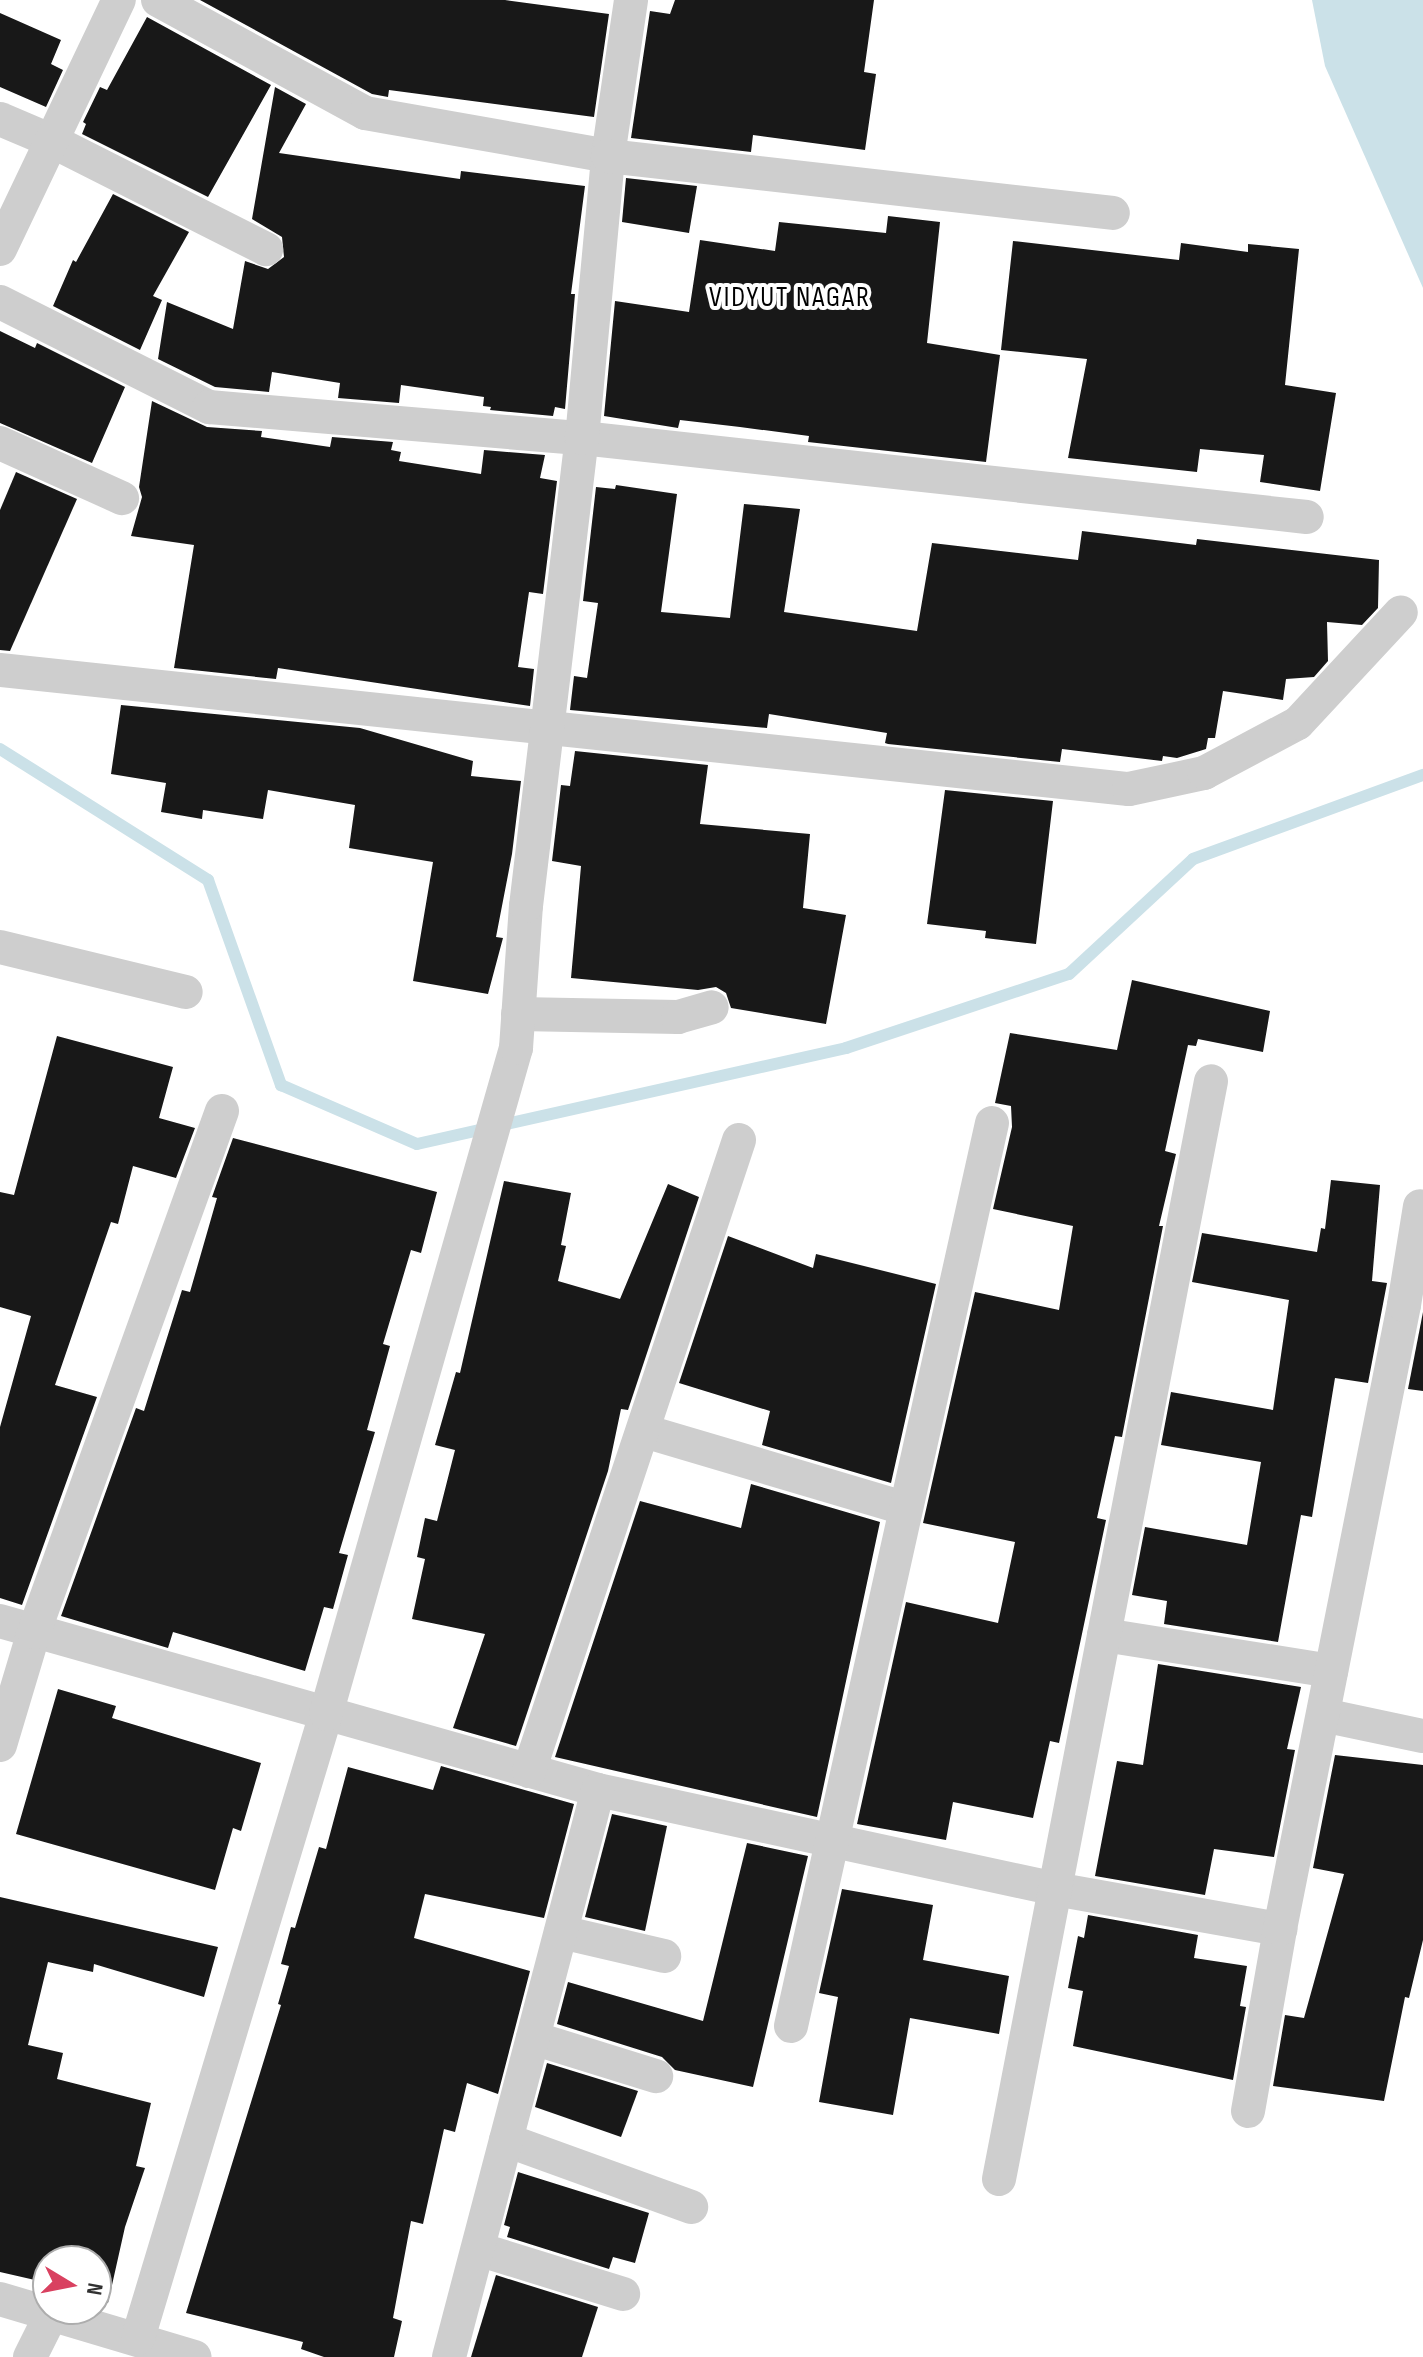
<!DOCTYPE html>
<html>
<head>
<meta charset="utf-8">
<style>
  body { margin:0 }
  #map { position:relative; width:1423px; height:2357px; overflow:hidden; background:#fff; font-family:"Sofia Sans Condensed",sans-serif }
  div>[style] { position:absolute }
  .water>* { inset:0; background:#cbe1e8 }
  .stream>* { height:12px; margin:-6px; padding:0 6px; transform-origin:6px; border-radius:6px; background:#cbe1e8 }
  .building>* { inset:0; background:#181818 }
  .street>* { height:34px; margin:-17px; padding:0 17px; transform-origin:17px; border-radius:17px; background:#cecece }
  span { translate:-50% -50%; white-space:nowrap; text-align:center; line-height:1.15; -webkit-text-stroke:8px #fff; paint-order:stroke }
  .neighbourhood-label { font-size:28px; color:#000; letter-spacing:2px }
  .north { position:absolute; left:32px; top:2245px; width:80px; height:80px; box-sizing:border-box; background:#fff; border:2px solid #adadad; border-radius:50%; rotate:100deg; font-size:22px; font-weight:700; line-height:32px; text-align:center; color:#313131 }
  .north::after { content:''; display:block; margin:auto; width:28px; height:36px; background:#d94160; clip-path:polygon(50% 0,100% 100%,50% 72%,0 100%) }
</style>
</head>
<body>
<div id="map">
  <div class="water">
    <div style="clip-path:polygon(1312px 0,1423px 0,1423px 288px,1325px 66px)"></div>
  </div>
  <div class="stream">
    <div style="left:0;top:749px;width:246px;rotate:32.2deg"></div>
    <div style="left:208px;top:880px;width:218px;rotate:70.4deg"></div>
    <div style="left:281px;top:1085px;width:148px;rotate:23.5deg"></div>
    <div style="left:417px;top:1144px;width:440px;rotate:-12.6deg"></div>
    <div style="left:846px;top:1048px;width:235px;rotate:-18.4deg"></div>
    <div style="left:1069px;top:974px;width:169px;rotate:-42.8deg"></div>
    <div style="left:1193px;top:859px;width:245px;rotate:-20.1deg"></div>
  </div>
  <div class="building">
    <div style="clip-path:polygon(200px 0,505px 0,609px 14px,594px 117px,389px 90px,388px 97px,372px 94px)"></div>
    <div style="clip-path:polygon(675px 0,874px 0,864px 72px,876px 74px,865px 150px,753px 135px,751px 152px,631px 138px,650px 11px,670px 14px)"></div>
    <div style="clip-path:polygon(0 13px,61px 40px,51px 64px,63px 70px,46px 107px,0 87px)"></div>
    <div style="clip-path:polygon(147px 17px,271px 85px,208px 197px,82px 134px,86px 124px,83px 122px,100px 87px,107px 90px)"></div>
    <div style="clip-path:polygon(275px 87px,306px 104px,279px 153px,460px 179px,461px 171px,585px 186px,571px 294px,575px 294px,565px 409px,555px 407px,553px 416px,490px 410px,491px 407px,483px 406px,484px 397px,401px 385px,399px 403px,338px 398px,340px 383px,272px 372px,269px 392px,215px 387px,158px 359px,167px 302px,233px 329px,245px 261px,268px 269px,284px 257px,282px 237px,252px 219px)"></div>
    <div style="clip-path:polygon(626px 178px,697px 186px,689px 233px,622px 222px)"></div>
    <div style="clip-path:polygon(113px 194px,189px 232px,153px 296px,162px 300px,140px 350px,53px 306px,73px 260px,76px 262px)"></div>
    <div style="clip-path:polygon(888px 216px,940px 222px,927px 343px,1000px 355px,986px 462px,808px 442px,809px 436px,740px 427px,680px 420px,678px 428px,604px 416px,615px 301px,689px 312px,700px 240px,775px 251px,779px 222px,886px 233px)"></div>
    <div style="clip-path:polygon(1013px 241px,1179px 260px,1181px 243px,1248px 252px,1248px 244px,1299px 249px,1285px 385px,1336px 393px,1320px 491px,1260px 482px,1264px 455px,1200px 449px,1197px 472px,1068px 458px,1087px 359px,1001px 350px)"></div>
    <div style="clip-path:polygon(0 331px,35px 348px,37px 343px,125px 387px,92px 463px,0 423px)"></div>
    <div style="clip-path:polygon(152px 401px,207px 427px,262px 431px,261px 437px,330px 447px,332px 437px,393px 442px,391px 450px,401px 452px,399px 461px,481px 474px,484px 450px,545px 455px,540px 478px,557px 481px,543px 594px,529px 592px,518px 667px,534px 669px,530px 706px,278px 668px,276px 679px,174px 668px,194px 545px,131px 536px,142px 497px,139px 487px)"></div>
    <div style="clip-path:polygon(16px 472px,77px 499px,10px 651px,0 650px,0 510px)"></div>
    <div style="clip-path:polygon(616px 485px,677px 494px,661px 612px,730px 618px,744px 504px,800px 509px,784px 612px,917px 631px,932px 543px,1078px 560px,1082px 531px,1196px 545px,1197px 539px,1379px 560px,1378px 608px,1362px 625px,1327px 622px,1328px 661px,1314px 677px,1286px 679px,1283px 700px,1223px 691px,1215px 738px,1208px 738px,1206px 749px,1177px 758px,1163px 756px,1162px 761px,1062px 749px,1060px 762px,888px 744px,885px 743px,887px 733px,769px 714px,767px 728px,570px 710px,574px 676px,587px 678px,598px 603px,583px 601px,596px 487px,615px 489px)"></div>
    <div style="clip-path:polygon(121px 705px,360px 728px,473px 761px,471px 776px,521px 781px,512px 854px,496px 937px,503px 938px,488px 994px,413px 981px,433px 862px,349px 848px,355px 805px,268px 790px,263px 819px,203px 810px,202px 819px,161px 812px,166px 783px,111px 774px)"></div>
    <div style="clip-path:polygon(575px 751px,708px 765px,700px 824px,810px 834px,803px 908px,846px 915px,826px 1024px,731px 1008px,726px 993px,716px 987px,698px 990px,571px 978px,581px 866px,552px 861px,561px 785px,570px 786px)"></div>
    <div style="clip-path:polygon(945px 790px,1053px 801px,1036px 944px,985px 938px,986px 931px,927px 924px)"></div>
    <div style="clip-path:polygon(1132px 980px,1270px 1011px,1263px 1052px,1198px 1039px,1196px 1046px,1188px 1045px,1165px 1151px,1176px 1154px,1159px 1226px,1163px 1226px,1122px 1437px,1115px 1436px,1097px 1518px,1106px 1520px,1059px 1743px,1050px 1741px,1033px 1818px,953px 1802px,946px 1840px,857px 1824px,906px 1602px,998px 1623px,1015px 1542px,923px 1523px,975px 1292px,1059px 1310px,1073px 1226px,993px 1209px,1012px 1127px,1011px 1106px,995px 1103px,1010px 1033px,1117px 1050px)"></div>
    <div style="clip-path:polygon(57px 1036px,173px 1067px,159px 1118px,195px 1128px,176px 1178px,133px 1166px,118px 1224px,111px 1222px,55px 1385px,97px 1397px,22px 1605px,0 1598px,0 1427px,31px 1316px,0 1307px,0 1192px,14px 1195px)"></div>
    <div style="clip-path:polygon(233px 1138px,437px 1192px,421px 1253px,411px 1250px,383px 1344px,390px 1346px,367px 1430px,375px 1432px,339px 1553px,348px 1555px,333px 1609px,324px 1607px,305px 1671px,173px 1632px,168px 1648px,61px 1616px,136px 1408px,144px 1411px,182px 1290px,190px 1292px,217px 1198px,212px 1197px)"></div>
    <div style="clip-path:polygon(1331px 1180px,1380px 1185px,1372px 1281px,1387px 1283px,1368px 1383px,1335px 1378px,1312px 1517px,1301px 1515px,1278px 1642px,1164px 1624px,1167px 1601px,1132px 1595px,1145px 1527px,1247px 1545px,1261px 1462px,1161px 1445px,1171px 1392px,1273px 1410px,1289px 1300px,1192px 1282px,1202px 1233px,1317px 1252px,1321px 1228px,1325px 1229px)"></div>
    <div style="clip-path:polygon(504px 1181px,571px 1193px,561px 1245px,566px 1246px,558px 1281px,620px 1299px,668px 1184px,699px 1197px,628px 1410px,621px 1409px,608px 1471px,516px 1746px,453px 1728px,485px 1634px,412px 1619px,425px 1559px,417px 1557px,425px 1518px,437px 1521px,455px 1450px,435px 1445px,456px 1372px,460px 1373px)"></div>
    <div style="clip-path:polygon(728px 1236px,813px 1268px,816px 1254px,936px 1284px,891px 1483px,762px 1445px,770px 1411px,679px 1383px)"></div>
    <div style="clip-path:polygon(1423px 1312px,1423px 1391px,1408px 1389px)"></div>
    <div style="clip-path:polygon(751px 1484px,880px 1522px,817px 1817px,555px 1757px,640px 1501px,741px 1528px)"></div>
    <div style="clip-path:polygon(1158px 1664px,1301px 1687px,1287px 1749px,1295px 1750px,1274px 1857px,1214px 1849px,1205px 1895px,1095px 1876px,1117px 1761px,1143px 1765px)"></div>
    <div style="clip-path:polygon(58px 1689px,116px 1706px,112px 1718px,261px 1763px,241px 1831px,233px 1828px,215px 1890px,16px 1834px)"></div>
    <div style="clip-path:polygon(1335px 1755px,1423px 1765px,1423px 1940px,1409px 1998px,1405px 1997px,1384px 2101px,1273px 2086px,1285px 2015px,1304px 2018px,1344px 1874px,1313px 1868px)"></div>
    <div style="clip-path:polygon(441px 1766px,574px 1804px,544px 1918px,425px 1894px,414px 1938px,530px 1971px,498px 2094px,467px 2083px,455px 2132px,444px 2129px,423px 2224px,411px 2221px,393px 2318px,402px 2321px,394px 2357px,324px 2357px,301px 2349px,303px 2342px,186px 2313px,281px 2005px,278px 2004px,289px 1966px,281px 1964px,291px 1927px,295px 1928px,319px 1847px,326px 1849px,348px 1767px,433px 1790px)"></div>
    <div style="clip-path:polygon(612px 1814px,667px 1826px,645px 1931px,585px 1917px)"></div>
    <div style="clip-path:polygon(747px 1843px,808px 1856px,753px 2087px,675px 2070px,662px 2057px,557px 2024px,568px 1982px,703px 2021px)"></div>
    <div style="clip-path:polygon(842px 1889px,933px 1905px,923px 1960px,1009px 1976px,999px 2034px,910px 2018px,893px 2115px,819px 2102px,838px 1997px,819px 1993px)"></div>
    <div style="clip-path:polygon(0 1897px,218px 1947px,204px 1997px,94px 1964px,93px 1972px,48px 1962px,28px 2045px,63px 2053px,57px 2079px,151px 2103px,136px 2166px,145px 2168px,125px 2227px,108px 2303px,96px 2300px,96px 2261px,48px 2261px,48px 2283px,0 2272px)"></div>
    <div style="clip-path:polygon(1088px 1915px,1198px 1935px,1194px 1958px,1247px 1966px,1240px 2006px,1246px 2007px,1233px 2080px,1073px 2046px,1083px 1991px,1068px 1988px,1078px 1936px,1084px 1938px)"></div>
    <div style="clip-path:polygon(547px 2063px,638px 2091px,621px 2137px,535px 2107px)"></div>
    <div style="clip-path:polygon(518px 2172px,649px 2213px,635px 2263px,613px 2257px,609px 2269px,507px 2237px,510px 2227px,504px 2225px)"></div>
    <div style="clip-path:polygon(496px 2275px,598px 2307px,582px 2357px,471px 2357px)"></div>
  </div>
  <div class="street">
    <div style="left:158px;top:0;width:236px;rotate:28.6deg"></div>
    <div style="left:365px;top:113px;width:247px;rotate:10deg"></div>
    <div style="left:608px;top:156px;width:158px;rotate:-81.6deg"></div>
    <div style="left:0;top:119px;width:56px;rotate:22.9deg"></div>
    <div style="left:52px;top:141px;width:240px;rotate:26.8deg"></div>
    <div style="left:0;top:249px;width:276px;rotate:-64.5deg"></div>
    <div style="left:0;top:302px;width:234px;rotate:26.7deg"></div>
    <div style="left:209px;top:407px;width:374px;rotate:4.8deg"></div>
    <div style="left:582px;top:438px;width:729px;rotate:6.22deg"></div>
    <div style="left:0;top:443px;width:134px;rotate:24.3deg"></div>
    <div style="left:0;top:670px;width:1135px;rotate:6.02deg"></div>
    <div style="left:1129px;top:789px;width:77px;rotate:-12deg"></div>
    <div style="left:1204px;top:773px;width:106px;rotate:-28deg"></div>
    <div style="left:1298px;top:723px;width:151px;rotate:-47.1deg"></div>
    <div style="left:0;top:947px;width:191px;rotate:13.6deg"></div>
    <div style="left:518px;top:1014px;width:160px;rotate:1.1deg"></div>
    <div style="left:678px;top:1017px;width:35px;rotate:-16deg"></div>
    <div style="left:644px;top:1431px;width:271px;rotate:16.5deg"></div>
    <div style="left:0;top:1621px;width:621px;rotate:15.78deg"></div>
    <div style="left:598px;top:1790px;width:468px;rotate:12.2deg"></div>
    <div style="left:1055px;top:1889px;width:229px;rotate:10.1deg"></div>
    <div style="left:1104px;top:1635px;width:230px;rotate:9deg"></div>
    <div style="left:1323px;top:1715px;width:102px;rotate:11.9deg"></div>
    <div style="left:0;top:1745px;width:118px;rotate:-73.3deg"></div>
    <div style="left:34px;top:1632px;width:554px;rotate:-70.16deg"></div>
    <div style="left:529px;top:1771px;width:665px;rotate:-71.59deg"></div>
    <div style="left:561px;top:1932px;width:106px;rotate:13.1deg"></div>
    <div style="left:791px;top:2026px;width:925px;rotate:-77.45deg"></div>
    <div style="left:533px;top:2038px;width:129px;rotate:17.2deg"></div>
    <div style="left:1248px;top:2111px;width:185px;rotate:-80deg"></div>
    <div style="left:1280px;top:1929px;width:636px;rotate:-78.76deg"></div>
    <div style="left:1404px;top:1305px;width:100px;rotate:-80.8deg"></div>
    <div style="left:506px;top:2140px;width:197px;rotate:19.9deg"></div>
    <div style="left:999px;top:2179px;width:1118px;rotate:-79.07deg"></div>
    <div style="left:478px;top:2249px;width:152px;rotate:17.2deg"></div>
    <div style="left:0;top:2299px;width:203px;rotate:16.6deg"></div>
    <div style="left:138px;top:2338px;width:652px;rotate:-73.23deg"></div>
    <div style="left:326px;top:1714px;width:693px;rotate:-74.08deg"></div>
    <div style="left:516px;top:1048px;width:142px;rotate:-86deg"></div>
    <div style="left:526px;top:906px;width:471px;rotate:-83.2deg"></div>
    <div style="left:582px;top:438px;width:283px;rotate:-84.7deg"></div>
    <div style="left:608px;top:156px;width:508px;rotate:6.44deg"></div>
    <div style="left:30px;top:2357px;width:49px;rotate:-63.4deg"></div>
    <div style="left:449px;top:2357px;width:586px;rotate:-75.28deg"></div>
  </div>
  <div class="neighbourhood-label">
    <span style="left:790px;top:298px">VIDYUT NAGAR</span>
  </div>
  <div class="north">N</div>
</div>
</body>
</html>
